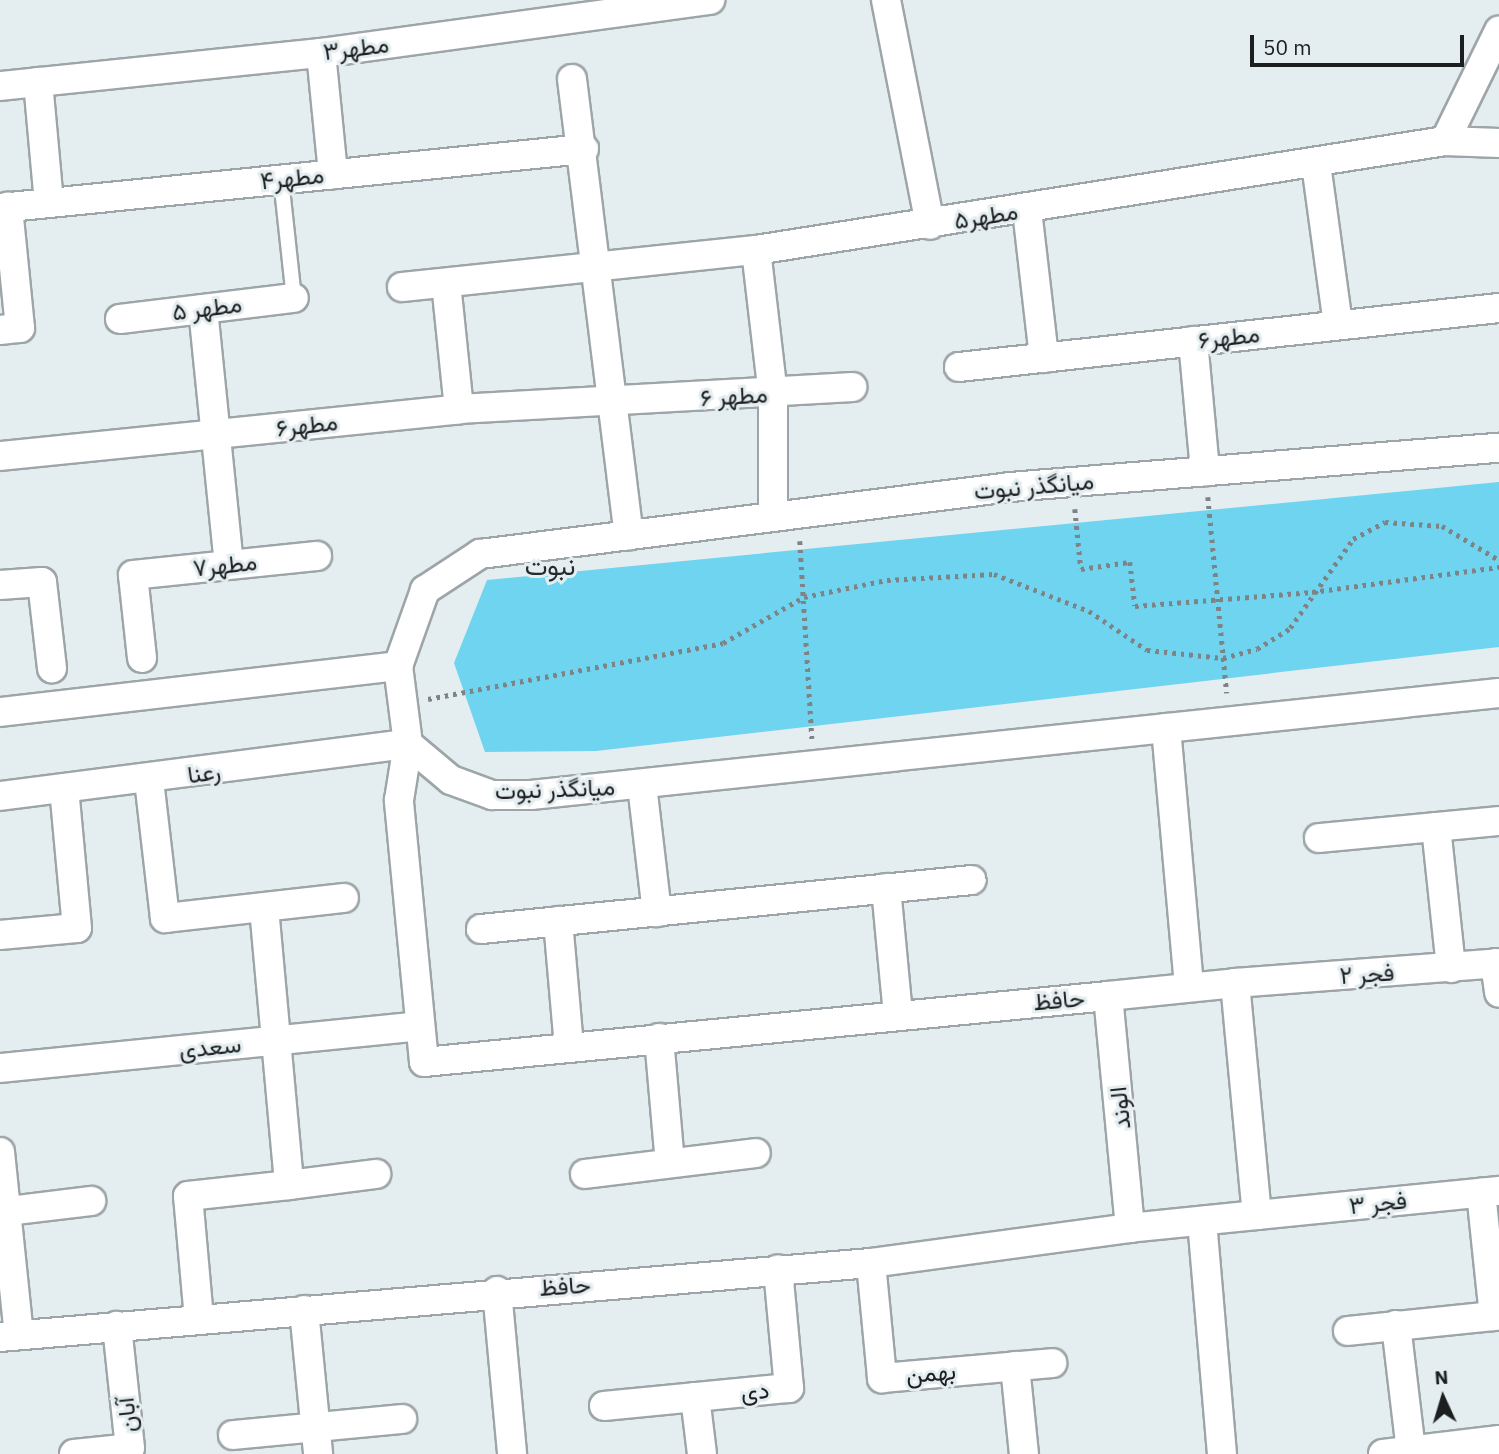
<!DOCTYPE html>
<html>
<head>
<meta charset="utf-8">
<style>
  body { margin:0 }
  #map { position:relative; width:1499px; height:1454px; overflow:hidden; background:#e4edf0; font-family:"IBM Plex Sans",Vazirmatn,sans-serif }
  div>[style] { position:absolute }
  .green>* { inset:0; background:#6ed4f0 }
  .path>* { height:4.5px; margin-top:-2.25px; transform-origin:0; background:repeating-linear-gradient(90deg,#7e8486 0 3.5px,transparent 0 8.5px) }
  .roads { filter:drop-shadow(2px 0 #9da5a8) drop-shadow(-2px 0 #9da5a8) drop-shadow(0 2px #9da5a8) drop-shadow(0 -2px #9da5a8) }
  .lane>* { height:14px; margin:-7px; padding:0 7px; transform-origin:7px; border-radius:7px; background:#fff }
  .street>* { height:28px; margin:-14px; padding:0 14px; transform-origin:14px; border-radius:14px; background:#fff }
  span { translate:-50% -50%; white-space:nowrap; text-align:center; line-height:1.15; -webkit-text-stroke:6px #e4edf0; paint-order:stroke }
  .street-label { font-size:24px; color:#1c1f20 }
  .neighbourhood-label { font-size:26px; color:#242b2d }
  .north { position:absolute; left:1408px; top:1363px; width:70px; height:70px; -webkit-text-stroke:5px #e4edf0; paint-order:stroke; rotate:356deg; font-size:19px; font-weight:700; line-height:28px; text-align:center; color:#1c1f20 }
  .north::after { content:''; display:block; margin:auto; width:24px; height:32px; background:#1c1f20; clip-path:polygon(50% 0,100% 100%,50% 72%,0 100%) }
  .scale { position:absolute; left:1250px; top:35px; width:214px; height:32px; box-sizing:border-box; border:4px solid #1c1f20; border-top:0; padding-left:9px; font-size:21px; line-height:24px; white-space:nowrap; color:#1c1f20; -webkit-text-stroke:5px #e4edf0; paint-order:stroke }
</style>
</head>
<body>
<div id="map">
  <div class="green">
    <div style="clip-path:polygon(1499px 482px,1499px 647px,596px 751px,485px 752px,454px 663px,487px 580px)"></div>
  </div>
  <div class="path">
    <div style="left:1208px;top:497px;width:197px;rotate:84.5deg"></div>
    <div style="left:1075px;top:509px;width:60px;rotate:84.3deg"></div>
    <div style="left:1081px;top:569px;width:49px;rotate:-8.1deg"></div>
    <div style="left:1130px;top:562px;width:44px;rotate:83.5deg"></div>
    <div style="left:1135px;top:606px;width:178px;rotate:-4.5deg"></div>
    <div style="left:1312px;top:592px;width:189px;rotate:-7.6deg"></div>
    <div style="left:800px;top:541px;width:198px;rotate:86.5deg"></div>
    <div style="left:428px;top:699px;width:300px;rotate:-10.7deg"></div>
    <div style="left:723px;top:643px;width:93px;rotate:-29.6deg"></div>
    <div style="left:804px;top:597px;width:85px;rotate:-11.6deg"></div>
    <div style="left:887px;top:580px;width:107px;rotate:-3.2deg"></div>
    <div style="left:994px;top:574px;width:102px;rotate:21.3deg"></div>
    <div style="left:1089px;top:611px;width:70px;rotate:33.9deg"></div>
    <div style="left:1147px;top:650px;width:76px;rotate:6deg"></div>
    <div style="left:1223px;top:658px;width:35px;rotate:-15deg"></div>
    <div style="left:1257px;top:649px;width:39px;rotate:-32deg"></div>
    <div style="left:1290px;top:628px;width:109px;rotate:-54.7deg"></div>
    <div style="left:1353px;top:539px;width:36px;rotate:-28deg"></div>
    <div style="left:1385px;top:522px;width:57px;rotate:4deg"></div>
    <div style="left:1442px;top:526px;width:66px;rotate:30.8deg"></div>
  </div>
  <div class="roads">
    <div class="lane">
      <div style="left:281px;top:179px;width:120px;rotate:83.8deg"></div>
    </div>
    <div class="street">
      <div style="left:886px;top:0;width:229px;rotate:78.9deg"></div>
      <div style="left:321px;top:53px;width:122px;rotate:84.3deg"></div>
      <div style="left:572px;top:79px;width:460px;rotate:82.9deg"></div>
      <div style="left:38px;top:82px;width:121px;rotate:84.8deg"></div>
      <div style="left:0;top:86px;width:323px;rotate:-5.9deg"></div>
      <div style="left:321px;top:53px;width:393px;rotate:-7.8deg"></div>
      <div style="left:1445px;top:141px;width:54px;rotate:2.1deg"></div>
      <div style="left:1316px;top:164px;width:162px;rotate:82.2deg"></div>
      <div style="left:0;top:208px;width:587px;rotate:-5.77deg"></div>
      <div style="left:1027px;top:210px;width:149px;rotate:83.4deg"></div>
      <div style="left:756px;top:250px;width:145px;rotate:83.3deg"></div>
      <div style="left:773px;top:394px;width:122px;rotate:90deg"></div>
      <div style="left:446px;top:283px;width:127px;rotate:84.1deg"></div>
      <div style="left:402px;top:287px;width:356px;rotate:-6deg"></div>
      <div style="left:756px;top:250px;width:698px;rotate:-8.99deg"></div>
      <div style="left:1445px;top:141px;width:123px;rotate:-63.9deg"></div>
      <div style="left:203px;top:309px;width:256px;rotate:84.2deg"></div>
      <div style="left:120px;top:319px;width:175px;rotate:-6.9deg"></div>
      <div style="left:0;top:330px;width:20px;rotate:-6deg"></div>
      <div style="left:20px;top:328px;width:122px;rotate:-95.7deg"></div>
      <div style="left:1193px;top:341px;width:131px;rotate:84.7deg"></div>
      <div style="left:959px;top:367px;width:543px;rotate:-6.24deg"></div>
      <div style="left:0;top:456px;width:461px;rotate:-5.8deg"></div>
      <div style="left:459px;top:409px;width:394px;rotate:-3.2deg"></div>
      <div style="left:0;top:585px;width:42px;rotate:-4.1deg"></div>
      <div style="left:42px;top:582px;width:87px;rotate:83.4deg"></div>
      <div style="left:142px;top:658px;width:83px;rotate:-96.2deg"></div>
      <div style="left:133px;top:575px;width:185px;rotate:-5.9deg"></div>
      <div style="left:0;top:712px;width:401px;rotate:-6.6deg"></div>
      <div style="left:1166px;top:728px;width:260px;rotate:84.9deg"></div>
      <div style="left:408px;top:744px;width:56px;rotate:39.9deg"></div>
      <div style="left:451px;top:780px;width:44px;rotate:20.1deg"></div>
      <div style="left:492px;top:795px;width:39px"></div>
      <div style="left:531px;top:795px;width:973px;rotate:-6.02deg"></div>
      <div style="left:149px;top:780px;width:139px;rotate:83.4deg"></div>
      <div style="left:165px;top:918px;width:180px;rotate:-6.4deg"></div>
      <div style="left:642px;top:785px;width:128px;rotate:83.3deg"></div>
      <div style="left:0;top:796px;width:411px;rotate:-7.3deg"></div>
      <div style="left:1436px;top:827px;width:142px;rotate:83.9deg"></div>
      <div style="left:1319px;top:838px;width:181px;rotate:-5.4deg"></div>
      <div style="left:886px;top:888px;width:127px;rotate:84.6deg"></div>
      <div style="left:264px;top:908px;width:278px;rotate:84.8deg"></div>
      <div style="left:289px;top:1185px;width:88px;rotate:-7.2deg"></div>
      <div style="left:558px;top:921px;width:127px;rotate:85deg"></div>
      <div style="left:481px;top:929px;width:493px;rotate:-5.7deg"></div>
      <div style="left:0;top:935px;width:77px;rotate:-5.2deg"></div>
      <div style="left:77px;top:928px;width:140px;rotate:-95.3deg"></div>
      <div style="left:1495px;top:963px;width:30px;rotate:82deg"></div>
      <div style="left:1235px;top:983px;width:233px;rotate:84.6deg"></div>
      <div style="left:1257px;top:1215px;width:128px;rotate:174.2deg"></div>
      <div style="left:1130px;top:1228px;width:233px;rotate:-95.4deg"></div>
      <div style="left:1108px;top:996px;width:128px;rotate:-5.8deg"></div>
      <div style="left:1235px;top:983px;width:265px;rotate:-4.3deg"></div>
      <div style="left:1108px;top:996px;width:687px;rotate:174.49deg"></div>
      <div style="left:424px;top:1062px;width:263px;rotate:-95.5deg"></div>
      <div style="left:399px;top:800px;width:57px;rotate:-80.9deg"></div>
      <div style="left:408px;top:744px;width:79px;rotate:-97.3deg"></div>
      <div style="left:398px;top:666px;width:81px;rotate:-70.4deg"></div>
      <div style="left:425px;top:590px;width:66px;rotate:-33.2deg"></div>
      <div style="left:480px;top:554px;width:534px;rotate:-7.2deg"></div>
      <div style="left:1010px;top:487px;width:491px;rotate:-4.6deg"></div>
      <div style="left:659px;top:1038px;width:125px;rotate:85deg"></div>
      <div style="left:0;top:1068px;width:422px;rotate:-5.7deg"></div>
      <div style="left:0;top:1152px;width:184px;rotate:84.1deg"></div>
      <div style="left:585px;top:1174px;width:172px;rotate:-7deg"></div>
      <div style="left:0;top:1212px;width:92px;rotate:-6.9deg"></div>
      <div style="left:1257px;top:1215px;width:243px;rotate:-5.7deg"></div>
      <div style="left:1202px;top:1221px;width:234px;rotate:85.1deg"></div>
      <div style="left:871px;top:1263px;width:116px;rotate:84.5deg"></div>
      <div style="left:882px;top:1378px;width:171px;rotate:-5deg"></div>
      <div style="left:497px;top:1291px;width:164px;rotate:84.7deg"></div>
      <div style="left:304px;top:1310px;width:145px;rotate:84.4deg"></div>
      <div style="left:199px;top:1319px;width:123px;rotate:-95.1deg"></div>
      <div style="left:188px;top:1196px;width:102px;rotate:-6.2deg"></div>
      <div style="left:1396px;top:1325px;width:127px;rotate:83.2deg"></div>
      <div style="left:1348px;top:1331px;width:147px;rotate:-5.9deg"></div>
      <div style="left:1494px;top:1316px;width:124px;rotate:-96deg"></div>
      <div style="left:0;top:1337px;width:874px;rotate:-4.86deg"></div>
      <div style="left:871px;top:1263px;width:261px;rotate:-7.7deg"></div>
      <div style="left:1015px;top:1366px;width:88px;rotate:84.2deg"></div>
      <div style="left:695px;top:1397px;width:57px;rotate:83deg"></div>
      <div style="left:604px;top:1406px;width:186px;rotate:-5.6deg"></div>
      <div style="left:789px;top:1388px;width:119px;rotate:-95.3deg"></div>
      <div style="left:233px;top:1435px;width:170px;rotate:-5.4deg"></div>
      <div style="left:74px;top:1454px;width:56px;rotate:-6.1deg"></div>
      <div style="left:130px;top:1448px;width:123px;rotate:-96.1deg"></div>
      <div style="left:1383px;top:1454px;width:117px;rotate:-6.9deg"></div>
    </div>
  </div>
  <div class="street-label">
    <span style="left:356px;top:48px;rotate:-7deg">مطهر۳</span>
    <span style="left:292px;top:178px;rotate:-6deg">مطهر۴</span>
    <span style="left:986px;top:216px;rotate:-9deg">مطهر۵</span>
    <span style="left:207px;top:308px;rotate:-7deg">مطهر ۵</span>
    <span style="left:1229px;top:337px;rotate:-6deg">مطهر۶</span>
    <span style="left:734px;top:396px;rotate:-3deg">مطهر ۶</span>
    <span style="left:307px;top:425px;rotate:-6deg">مطهر۶</span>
    <span style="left:1034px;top:486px;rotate:-5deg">میانگذر نبوت</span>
    <span style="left:225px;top:565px;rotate:-6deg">مطهر۷</span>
    <span style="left:204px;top:773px;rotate:-8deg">رعنا</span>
    <span style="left:555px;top:789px;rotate:-2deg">میانگذر نبوت</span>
    <span style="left:1367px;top:974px;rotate:-4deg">فجر ۲</span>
    <span style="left:1059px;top:1000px;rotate:-5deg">حافظ</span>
    <span style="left:210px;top:1047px;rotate:-6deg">سعدی</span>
    <span style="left:1120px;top:1108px;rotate:-96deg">الوند</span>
    <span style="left:1378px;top:1203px;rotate:-6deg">فجر ۳</span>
    <span style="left:565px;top:1286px;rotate:-4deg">حافظ</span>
    <span style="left:931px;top:1373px;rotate:-5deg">بهمن</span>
    <span style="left:755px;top:1391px;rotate:-5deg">دی</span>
    <span style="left:127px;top:1415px;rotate:-96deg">آبان</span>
  </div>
  <div class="neighbourhood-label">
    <span style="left:550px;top:566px">نبوت</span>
  </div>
  <div class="north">N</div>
  <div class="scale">50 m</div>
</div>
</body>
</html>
